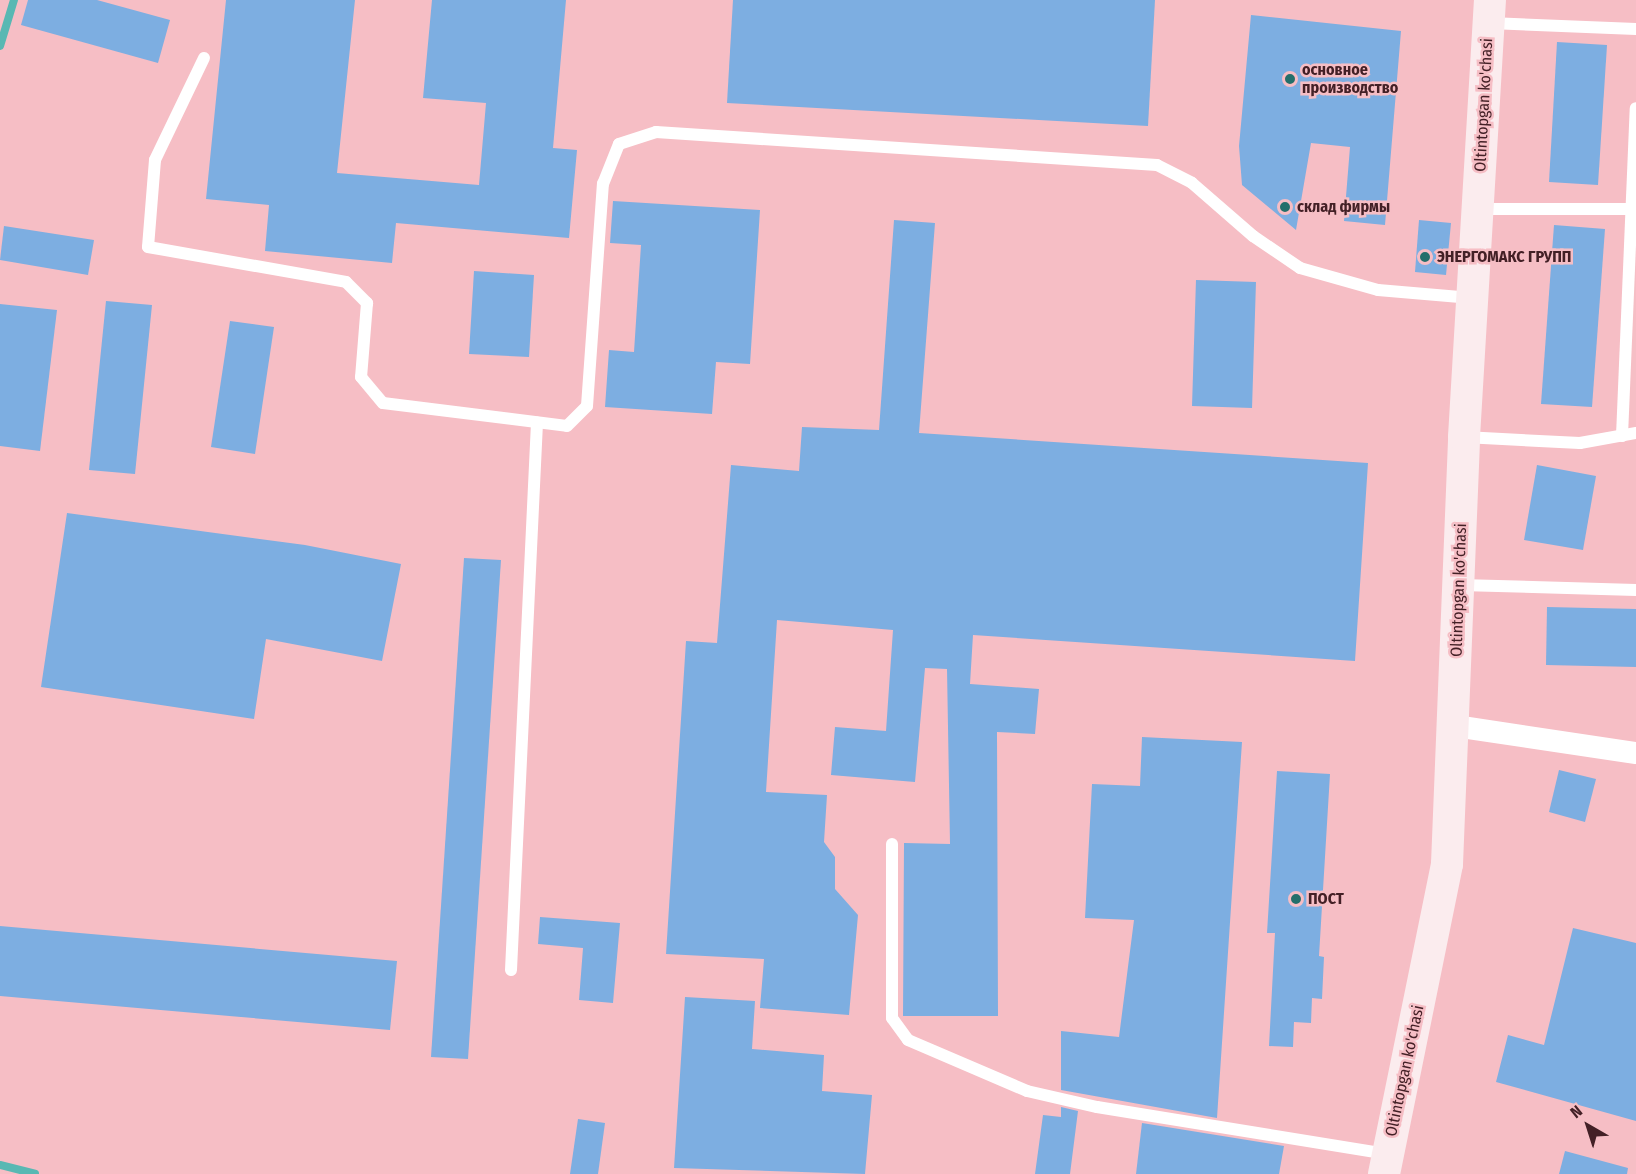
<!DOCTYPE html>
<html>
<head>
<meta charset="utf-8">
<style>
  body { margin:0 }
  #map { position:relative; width:1636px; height:1174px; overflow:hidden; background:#f6bec5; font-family:"Fira Sans Condensed",sans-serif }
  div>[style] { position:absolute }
  .stream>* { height:8px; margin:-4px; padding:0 4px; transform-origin:4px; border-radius:4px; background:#59b8b3 }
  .building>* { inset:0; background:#7daee1 }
  .lane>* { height:12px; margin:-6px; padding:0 6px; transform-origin:6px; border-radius:6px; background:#fff }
  .street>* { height:22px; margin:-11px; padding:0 11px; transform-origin:11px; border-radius:11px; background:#fff }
  .secondary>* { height:32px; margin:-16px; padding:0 16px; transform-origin:16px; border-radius:16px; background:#fbecee }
  .dots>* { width:16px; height:16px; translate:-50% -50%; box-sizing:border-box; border:3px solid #f6bec5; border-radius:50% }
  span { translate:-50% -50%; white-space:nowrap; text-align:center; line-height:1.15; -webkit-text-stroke:5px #f6bec5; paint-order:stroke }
  .poi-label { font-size:16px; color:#432026; font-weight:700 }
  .left { translate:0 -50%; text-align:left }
  .street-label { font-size:16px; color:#432026 }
  .north { position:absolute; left:1558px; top:1096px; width:60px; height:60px; -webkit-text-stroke:4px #f6bec5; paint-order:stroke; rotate:321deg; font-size:16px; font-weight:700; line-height:24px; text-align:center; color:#432026 }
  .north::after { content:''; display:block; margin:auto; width:21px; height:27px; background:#432026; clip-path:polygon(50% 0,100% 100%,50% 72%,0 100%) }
</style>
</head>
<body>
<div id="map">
  <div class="stream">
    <div style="left:0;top:46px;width:48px;rotate:-73.1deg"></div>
    <div style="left:0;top:1165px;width:36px;rotate:14deg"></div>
  </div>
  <div class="building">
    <div style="clip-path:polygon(28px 0,97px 0,170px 20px,158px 63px,21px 25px)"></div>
    <div style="clip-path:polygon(226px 0,355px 0,337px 173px,479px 185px,486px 103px,423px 98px,432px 0,566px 0,553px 148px,577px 150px,569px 238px,396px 223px,392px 263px,265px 251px,269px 205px,206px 199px)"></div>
    <div style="clip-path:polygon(733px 0,1155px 0,1148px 126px,727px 103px)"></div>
    <div style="clip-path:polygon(1251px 15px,1401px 31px,1385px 225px,1344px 221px,1350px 147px,1311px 143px,1296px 230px,1242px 185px,1239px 146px)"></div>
    <div style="clip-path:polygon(1557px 42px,1607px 45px,1598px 185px,1549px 182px)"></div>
    <div style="clip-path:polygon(613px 201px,760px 210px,750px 364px,716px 362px,712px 414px,605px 407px,609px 350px,634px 352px,641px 245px,610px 243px)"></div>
    <div style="clip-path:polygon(894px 220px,935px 223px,919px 433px,1368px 463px,1355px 661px,973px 635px,970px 684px,1039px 689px,1035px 734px,997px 732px,998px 1016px,903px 1016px,904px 843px,950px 844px,947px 669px,925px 668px,915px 782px,831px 775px,835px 727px,886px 731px,893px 630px,777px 620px,766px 792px,827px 795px,824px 842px,835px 857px,835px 889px,858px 915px,849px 1015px,760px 1008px,764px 959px,666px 954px,686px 641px,717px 643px,731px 465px,799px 471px,802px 427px,879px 430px)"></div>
    <div style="clip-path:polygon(1419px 220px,1451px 223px,1446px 275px,1415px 272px)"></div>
    <div style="clip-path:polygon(1554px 225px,1605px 229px,1592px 407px,1541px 404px)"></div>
    <div style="clip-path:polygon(4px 226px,94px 240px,88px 275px,0 260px)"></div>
    <div style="clip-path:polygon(474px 271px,534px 275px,529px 357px,469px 354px)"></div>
    <div style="clip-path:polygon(1196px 280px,1256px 282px,1252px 408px,1192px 406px)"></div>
    <div style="clip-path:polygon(106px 301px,152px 305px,135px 474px,89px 470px)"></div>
    <div style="clip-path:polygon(0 304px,57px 310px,40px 451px,0 446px)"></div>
    <div style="clip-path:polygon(230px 321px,274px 327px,255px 454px,211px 447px)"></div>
    <div style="clip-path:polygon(1537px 465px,1596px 476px,1583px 550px,1524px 540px)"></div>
    <div style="clip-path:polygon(67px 513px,305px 545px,401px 564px,382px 661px,266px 639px,254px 719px,41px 687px)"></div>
    <div style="clip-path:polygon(464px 558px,501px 560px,468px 1059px,431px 1057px)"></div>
    <div style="clip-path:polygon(1547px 607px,1636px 609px,1636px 667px,1546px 665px)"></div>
    <div style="clip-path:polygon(1142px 737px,1242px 742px,1217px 1118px,1061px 1090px,1061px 1031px,1119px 1037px,1134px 920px,1085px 918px,1092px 784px,1140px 786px)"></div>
    <div style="clip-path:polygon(1559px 770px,1596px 779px,1585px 822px,1549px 812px)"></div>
    <div style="clip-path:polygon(1277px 771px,1330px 774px,1319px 956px,1324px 957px,1322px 999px,1312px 998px,1311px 1023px,1294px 1022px,1293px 1047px,1269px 1046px,1275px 933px,1267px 933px)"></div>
    <div style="clip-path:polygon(540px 917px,620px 923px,613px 1003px,579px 1000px,583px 948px,538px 944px)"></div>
    <div style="clip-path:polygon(0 926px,397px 961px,390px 1030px,0 996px)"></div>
    <div style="clip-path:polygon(1573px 928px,1636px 943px,1636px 1121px,1496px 1082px,1508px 1035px,1544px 1045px)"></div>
    <div style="clip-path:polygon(685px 997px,755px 1001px,752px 1049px,824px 1055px,822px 1091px,872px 1095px,865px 1174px,674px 1168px)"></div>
    <div style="clip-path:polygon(1061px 1107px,1078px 1111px,1070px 1174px,1035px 1174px,1043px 1115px,1061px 1117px)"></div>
    <div style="clip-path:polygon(578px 1119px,605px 1123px,598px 1174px,570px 1174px)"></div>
    <div style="clip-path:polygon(1142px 1123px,1284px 1146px,1279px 1174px,1136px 1174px)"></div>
    <div style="clip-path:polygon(1565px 1151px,1628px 1168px,1627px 1174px,1559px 1174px)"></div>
  </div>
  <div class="lane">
    <div style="left:1490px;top:23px;width:146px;rotate:2.4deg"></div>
    <div style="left:204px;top:58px;width:113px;rotate:115.7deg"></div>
    <div style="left:155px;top:160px;width:87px;rotate:94.6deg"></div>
    <div style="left:148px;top:247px;width:201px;rotate:10deg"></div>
    <div style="left:346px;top:282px;width:30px;rotate:45deg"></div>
    <div style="left:367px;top:303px;width:74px;rotate:94.6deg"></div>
    <div style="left:361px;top:377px;width:34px;rotate:50deg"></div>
    <div style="left:383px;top:403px;width:185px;rotate:7.1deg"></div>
    <div style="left:567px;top:426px;width:28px;rotate:-45deg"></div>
    <div style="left:587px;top:406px;width:223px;rotate:-85.9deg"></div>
    <div style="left:603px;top:184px;width:43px;rotate:-68.2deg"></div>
    <div style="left:619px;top:144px;width:39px;rotate:-18deg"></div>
    <div style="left:656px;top:132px;width:502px;rotate:3.77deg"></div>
    <div style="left:1157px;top:165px;width:39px;rotate:27deg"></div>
    <div style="left:1192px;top:183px;width:81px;rotate:41deg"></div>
    <div style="left:1253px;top:236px;width:57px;rotate:34.2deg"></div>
    <div style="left:1300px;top:268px;width:81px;rotate:15.8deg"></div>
    <div style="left:1378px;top:290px;width:94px;rotate:4.9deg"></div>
    <div style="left:1478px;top:209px;width:154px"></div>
    <div style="left:1622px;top:436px;width:328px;rotate:-87.6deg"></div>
    <div style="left:1464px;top:437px;width:116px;rotate:3deg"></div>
    <div style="left:1580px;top:443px;width:57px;rotate:-10.1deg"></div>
    <div style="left:1460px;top:585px;width:176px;rotate:1.6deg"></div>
    <div style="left:892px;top:844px;width:174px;rotate:90deg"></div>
    <div style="left:892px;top:1018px;width:27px;rotate:54deg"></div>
    <div style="left:908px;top:1040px;width:129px;rotate:23.2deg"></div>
    <div style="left:1027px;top:1091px;width:72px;rotate:12.9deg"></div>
    <div style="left:1097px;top:1107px;width:293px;rotate:9.2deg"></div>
    <div style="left:511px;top:970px;width:548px;rotate:-87.28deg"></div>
  </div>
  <div class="street">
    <div style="left:1455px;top:726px;width:183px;rotate:8.5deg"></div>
  </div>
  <div class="secondary">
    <div style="left:1384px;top:1174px;width:316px;rotate:-78.5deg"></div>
    <div style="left:1447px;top:864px;width:427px;rotate:-87.7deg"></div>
    <div style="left:1464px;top:437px;width:438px;rotate:-86.6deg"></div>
  </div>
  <div class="dots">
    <div style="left:1290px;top:79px;background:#246f6b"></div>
    <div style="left:1285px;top:207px;background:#246f6b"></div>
    <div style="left:1425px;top:257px;background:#246f6b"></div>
    <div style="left:1296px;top:899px;background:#246f6b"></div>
  </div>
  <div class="poi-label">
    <span class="left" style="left:1302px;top:79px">основное<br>производство</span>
    <span class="left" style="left:1297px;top:207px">склад фирмы</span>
    <span class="left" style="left:1437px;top:257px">ЭНЕРГОМАКС ГРУПП</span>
    <span class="left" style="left:1308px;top:899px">ПОСТ</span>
  </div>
  <div class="street-label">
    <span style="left:1484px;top:105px;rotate:-87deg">Oltintopgan ko'chasi</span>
    <span style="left:1459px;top:590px;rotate:-88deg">Oltintopgan ko'chasi</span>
    <span style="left:1405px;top:1071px;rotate:-78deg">Oltintopgan ko'chasi</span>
  </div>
  <div class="north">N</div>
</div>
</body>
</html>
